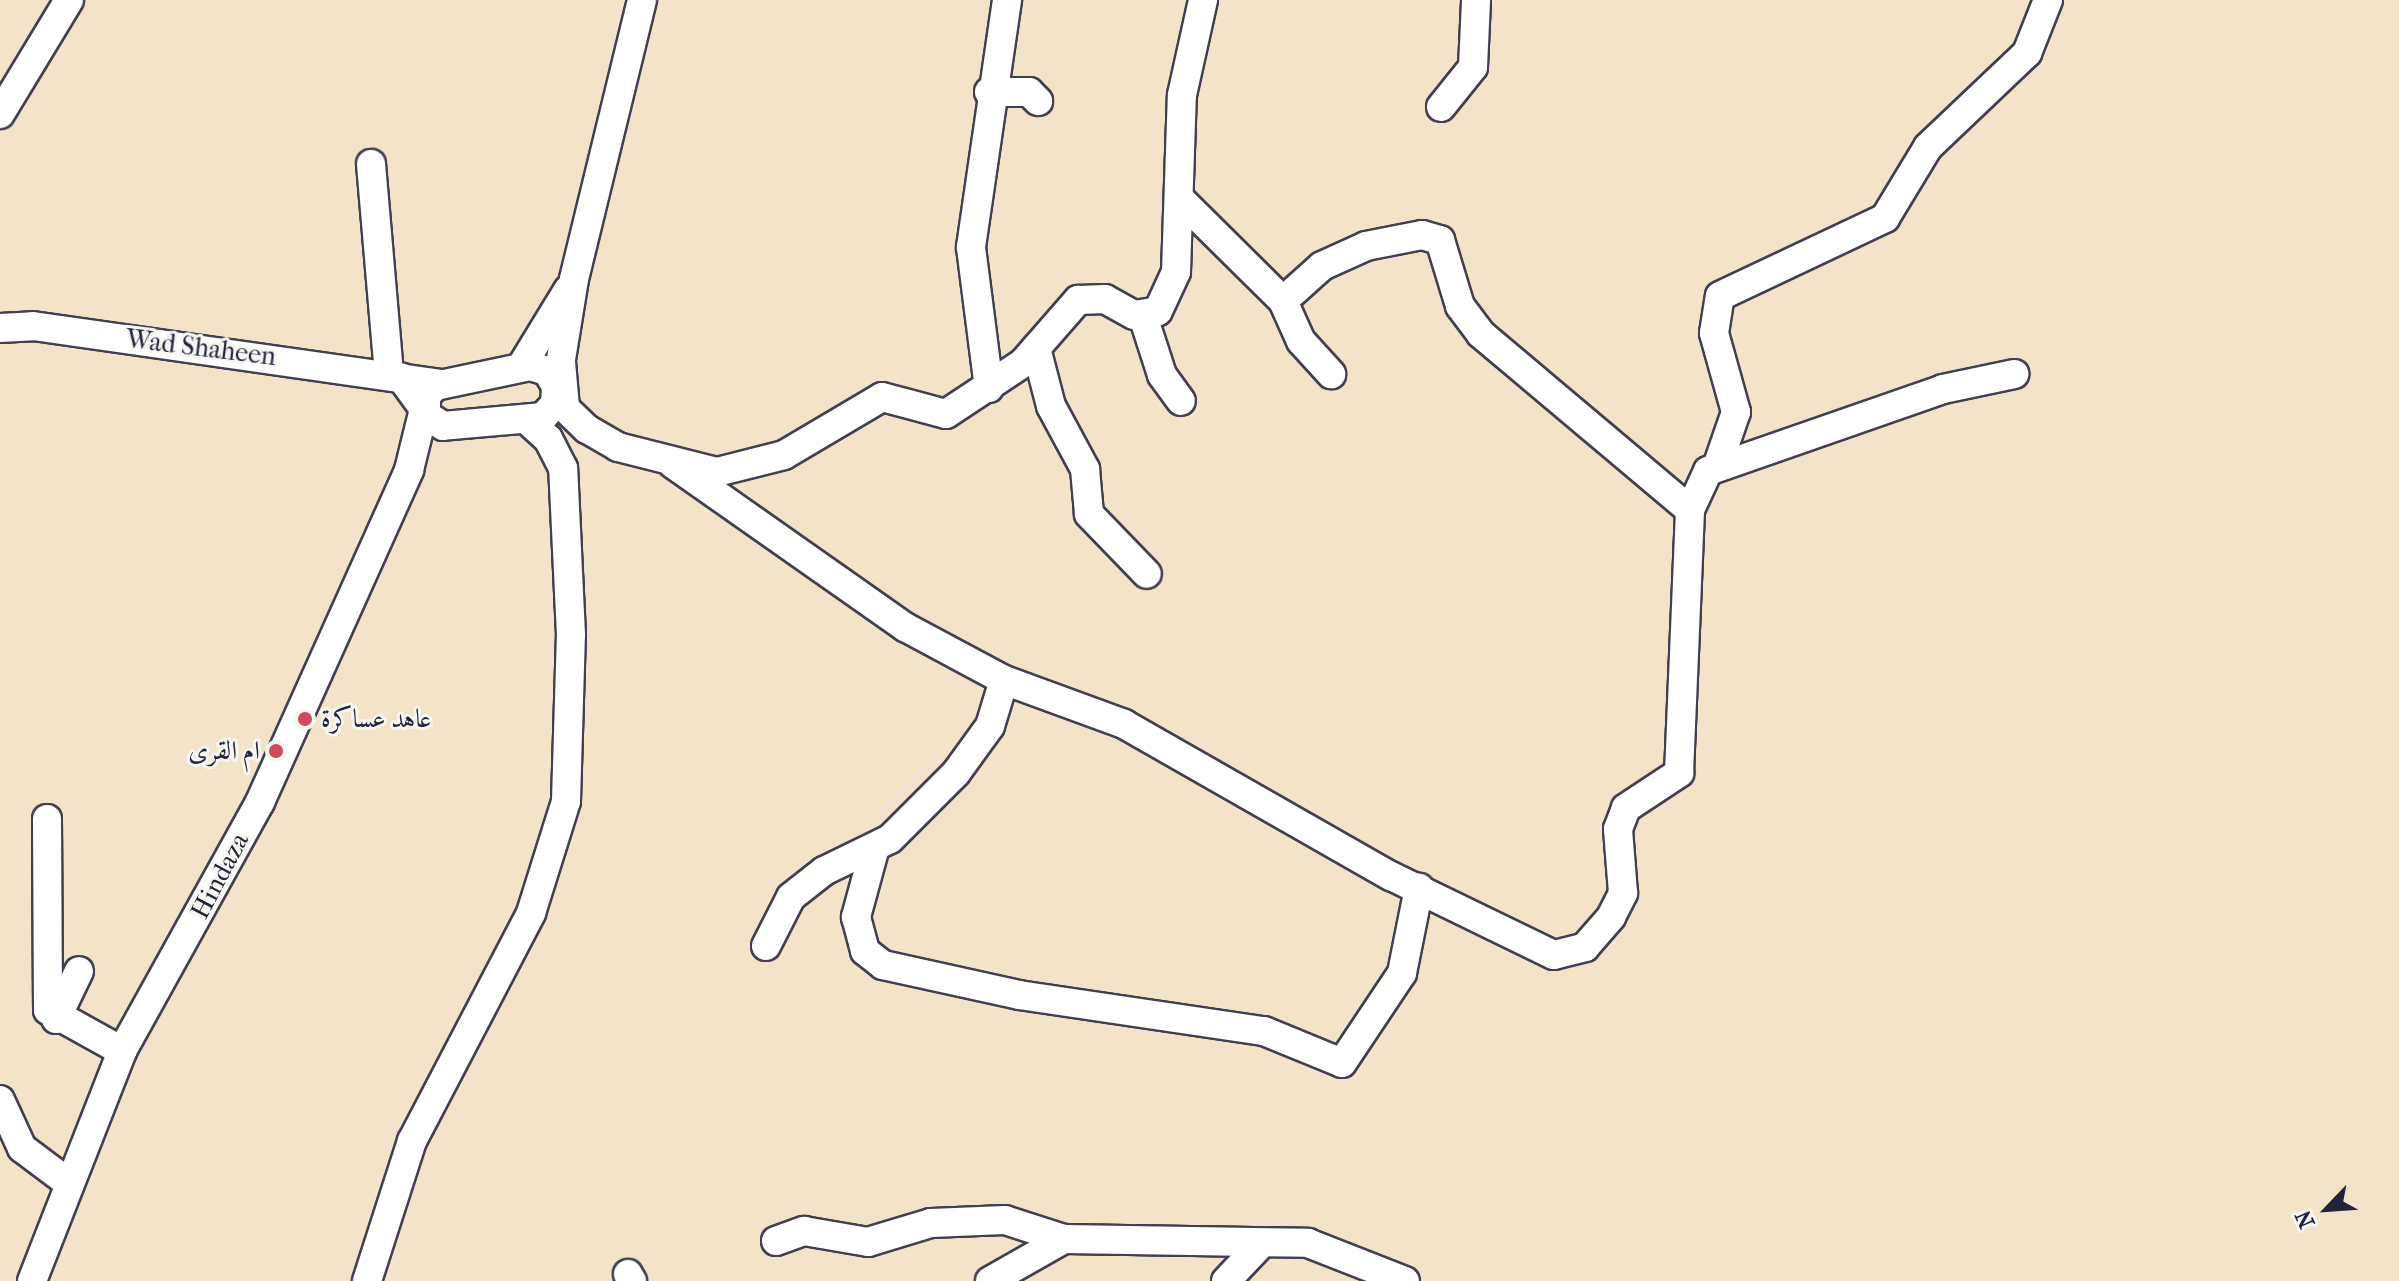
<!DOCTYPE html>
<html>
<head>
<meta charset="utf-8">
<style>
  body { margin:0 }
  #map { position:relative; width:2399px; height:1281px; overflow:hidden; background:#f2e3c9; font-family:"IM FELL French Canon",Amiri,serif }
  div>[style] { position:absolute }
  .roads { filter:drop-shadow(2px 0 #413f50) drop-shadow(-2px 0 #413f50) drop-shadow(0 2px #413f50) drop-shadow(0 -2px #413f50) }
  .minor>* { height:28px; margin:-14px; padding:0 14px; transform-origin:14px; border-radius:14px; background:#fff }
  .dots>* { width:22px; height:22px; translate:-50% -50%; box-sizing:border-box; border:4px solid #f6f6f2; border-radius:50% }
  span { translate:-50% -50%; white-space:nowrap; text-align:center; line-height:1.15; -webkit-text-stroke:6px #f6f6f2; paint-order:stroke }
  .street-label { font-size:26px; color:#22223b }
  .poi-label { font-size:26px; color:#22223b }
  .left { translate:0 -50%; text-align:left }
  .right { translate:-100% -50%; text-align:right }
  .north { position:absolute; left:2287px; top:1169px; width:80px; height:80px; -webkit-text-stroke:6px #f6f6f2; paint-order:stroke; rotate:245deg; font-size:22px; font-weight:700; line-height:32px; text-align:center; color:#22223b }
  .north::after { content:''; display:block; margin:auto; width:28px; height:36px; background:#22223b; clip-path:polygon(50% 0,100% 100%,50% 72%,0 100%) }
</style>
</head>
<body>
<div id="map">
  <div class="roads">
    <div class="minor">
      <div style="left:989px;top:92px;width:40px"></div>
      <div style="left:1029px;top:92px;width:13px;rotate:45deg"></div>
      <div style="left:1441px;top:107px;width:51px;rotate:-51.3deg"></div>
      <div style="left:1473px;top:67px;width:67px;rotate:-87.4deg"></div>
      <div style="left:0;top:114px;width:133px;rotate:-58.8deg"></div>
      <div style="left:371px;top:164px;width:209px;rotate:85.1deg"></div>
      <div style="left:1182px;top:201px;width:142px;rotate:44.7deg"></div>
      <div style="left:1283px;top:301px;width:52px;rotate:-41.9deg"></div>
      <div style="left:1322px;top:266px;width:48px;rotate:-24.4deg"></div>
      <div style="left:1366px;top:246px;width:57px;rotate:-11.1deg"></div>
      <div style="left:1422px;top:235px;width:19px;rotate:16deg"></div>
      <div style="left:1440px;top:240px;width:69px;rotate:73.1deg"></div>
      <div style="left:1460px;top:306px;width:35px;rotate:53deg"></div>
      <div style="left:1481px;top:334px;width:273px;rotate:40.1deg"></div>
      <div style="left:1283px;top:301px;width:44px;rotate:65.8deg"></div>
      <div style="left:1301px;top:341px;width:45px;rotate:47.7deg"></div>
      <div style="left:1143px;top:316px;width:62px;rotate:72.1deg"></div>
      <div style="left:1162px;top:375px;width:32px;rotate:54deg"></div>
      <div style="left:0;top:328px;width:33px;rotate:-3deg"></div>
      <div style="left:33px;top:326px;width:413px;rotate:8.1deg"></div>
      <div style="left:1036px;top:348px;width:60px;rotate:75.5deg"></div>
      <div style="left:1051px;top:406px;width:72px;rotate:61.6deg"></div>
      <div style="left:1085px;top:469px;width:45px;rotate:84.9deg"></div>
      <div style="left:1089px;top:514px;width:83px;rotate:46deg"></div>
      <div style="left:561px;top:362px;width:46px;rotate:85deg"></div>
      <div style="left:565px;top:408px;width:30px;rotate:44deg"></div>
      <div style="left:587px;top:429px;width:36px;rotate:30deg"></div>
      <div style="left:618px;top:447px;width:102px;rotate:14.2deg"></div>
      <div style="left:717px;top:472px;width:69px;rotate:-14.2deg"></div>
      <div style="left:784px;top:455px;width:114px;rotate:-30.6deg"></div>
      <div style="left:882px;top:397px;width:66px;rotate:14.9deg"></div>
      <div style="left:946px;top:414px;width:92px;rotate:-33.5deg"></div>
      <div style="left:1023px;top:363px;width:84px;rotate:-48.9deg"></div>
      <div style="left:1078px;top:300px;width:27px;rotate:-2deg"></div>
      <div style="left:1105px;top:299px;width:33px;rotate:29deg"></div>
      <div style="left:1134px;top:315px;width:24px;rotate:-9deg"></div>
      <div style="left:1158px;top:311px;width:43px;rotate:-65.2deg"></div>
      <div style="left:1176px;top:272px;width:177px;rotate:-88.1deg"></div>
      <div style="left:1182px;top:95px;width:97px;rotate:-77.5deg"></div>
      <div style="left:530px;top:366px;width:18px;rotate:16deg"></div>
      <div style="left:547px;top:371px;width:17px;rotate:59deg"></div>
      <div style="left:556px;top:386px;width:18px;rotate:93deg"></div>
      <div style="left:555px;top:404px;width:18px;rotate:133deg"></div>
      <div style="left:543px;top:417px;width:100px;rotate:174.9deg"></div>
      <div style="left:443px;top:426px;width:20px;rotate:-147deg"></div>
      <div style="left:426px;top:415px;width:19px;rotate:-90deg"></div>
      <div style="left:426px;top:396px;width:13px;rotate:-48deg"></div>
      <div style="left:435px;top:386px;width:97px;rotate:-11.9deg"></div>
      <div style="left:521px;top:367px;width:90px;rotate:-58.6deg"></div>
      <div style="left:558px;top:378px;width:100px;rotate:-80.8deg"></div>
      <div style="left:574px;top:279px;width:287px;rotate:-76.3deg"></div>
      <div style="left:989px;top:388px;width:142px;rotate:-97.3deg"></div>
      <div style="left:971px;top:247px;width:250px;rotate:-81.7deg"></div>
      <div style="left:673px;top:464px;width:284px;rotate:35.1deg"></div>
      <div style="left:905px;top:627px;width:112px;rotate:28.2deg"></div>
      <div style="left:1004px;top:680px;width:128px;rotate:20.1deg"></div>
      <div style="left:1124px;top:724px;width:307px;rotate:29.7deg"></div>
      <div style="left:1391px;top:876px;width:181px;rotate:25.9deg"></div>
      <div style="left:1554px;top:955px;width:32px;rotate:-14deg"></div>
      <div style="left:1585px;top:947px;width:40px;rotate:-49deg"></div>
      <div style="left:1611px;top:917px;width:27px;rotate:-63deg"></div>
      <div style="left:1623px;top:893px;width:64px;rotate:-94.5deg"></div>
      <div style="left:1618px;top:829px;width:22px;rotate:-69deg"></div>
      <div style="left:1626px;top:808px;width:64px;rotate:-33.4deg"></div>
      <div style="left:1679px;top:773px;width:263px;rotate:-87.6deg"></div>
      <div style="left:1690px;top:510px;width:43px;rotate:-65.2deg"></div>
      <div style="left:1708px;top:471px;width:249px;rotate:-19.2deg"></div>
      <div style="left:1943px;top:389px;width:73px;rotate:-11.9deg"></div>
      <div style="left:1718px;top:464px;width:55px;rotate:-70.9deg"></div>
      <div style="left:1736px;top:412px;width:82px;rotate:-105.6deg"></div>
      <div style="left:1714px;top:333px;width:37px;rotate:-81deg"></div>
      <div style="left:1720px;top:296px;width:183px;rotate:-25.3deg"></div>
      <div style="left:1885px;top:218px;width:83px;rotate:-58.8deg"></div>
      <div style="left:1928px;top:147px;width:137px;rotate:-43.5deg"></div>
      <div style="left:2027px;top:53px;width:57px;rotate:-68.4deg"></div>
      <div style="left:47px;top:819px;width:191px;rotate:89.7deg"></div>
      <div style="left:48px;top:1010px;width:85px;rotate:29deg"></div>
      <div style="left:875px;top:847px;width:73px;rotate:105.2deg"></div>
      <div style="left:856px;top:917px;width:35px;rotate:75deg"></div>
      <div style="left:865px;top:951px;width:23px;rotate:38deg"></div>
      <div style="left:883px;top:965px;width:139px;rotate:12.4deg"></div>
      <div style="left:1019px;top:995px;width:248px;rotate:8.4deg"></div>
      <div style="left:1264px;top:1031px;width:84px;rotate:22.3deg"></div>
      <div style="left:1342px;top:1063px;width:108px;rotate:-56.3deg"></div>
      <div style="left:1402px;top:973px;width:87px;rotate:-78.7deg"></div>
      <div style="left:766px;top:946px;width:55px;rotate:-63deg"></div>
      <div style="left:791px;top:897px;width:42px;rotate:-38.2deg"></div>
      <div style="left:824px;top:871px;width:73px;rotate:-25.9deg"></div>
      <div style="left:890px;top:839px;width:93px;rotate:-45deg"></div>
      <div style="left:956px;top:773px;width:58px;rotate:-54.1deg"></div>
      <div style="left:990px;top:726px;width:48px;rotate:-73.1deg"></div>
      <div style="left:56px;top:1019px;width:53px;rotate:-64.4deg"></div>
      <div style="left:0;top:1100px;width:53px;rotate:65.4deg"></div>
      <div style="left:22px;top:1148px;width:55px;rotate:36.9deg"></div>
      <div style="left:776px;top:1241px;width:30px;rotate:-20deg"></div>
      <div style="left:804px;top:1231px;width:65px;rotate:9.8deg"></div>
      <div style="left:868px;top:1242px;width:66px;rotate:-16.8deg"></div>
      <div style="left:931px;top:1223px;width:74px;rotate:-2.3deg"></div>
      <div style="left:1005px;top:1220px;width:62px;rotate:17.9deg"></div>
      <div style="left:1064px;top:1239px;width:244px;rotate:0.9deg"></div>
      <div style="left:1308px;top:1243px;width:104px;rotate:21.4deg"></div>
      <div style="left:628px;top:1274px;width:8px;rotate:60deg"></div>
      <div style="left:32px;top:1281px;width:247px;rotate:-68.6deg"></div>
      <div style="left:122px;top:1051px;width:285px;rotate:-61deg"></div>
      <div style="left:260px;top:802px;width:364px;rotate:-65.8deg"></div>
      <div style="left:409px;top:470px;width:63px;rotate:-76.2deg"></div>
      <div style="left:424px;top:409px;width:39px;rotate:-126deg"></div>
      <div style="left:367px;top:1281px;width:147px;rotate:-72.2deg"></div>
      <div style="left:412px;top:1141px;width:257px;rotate:-62.4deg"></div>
      <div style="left:531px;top:913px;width:117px;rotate:-72.6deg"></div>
      <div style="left:566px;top:801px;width:166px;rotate:-88.3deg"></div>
      <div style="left:571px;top:635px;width:167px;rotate:-92.7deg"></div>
      <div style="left:563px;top:468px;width:33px;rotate:-117deg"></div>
      <div style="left:548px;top:439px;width:30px;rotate:-138deg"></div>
      <div style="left:990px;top:1281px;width:85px;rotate:-29.6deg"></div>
      <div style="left:1226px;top:1281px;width:51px;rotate:-46.6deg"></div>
    </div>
  </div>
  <div class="dots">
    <div style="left:305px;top:719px;background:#d1495b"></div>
    <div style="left:276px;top:751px;background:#d1495b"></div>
  </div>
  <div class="street-label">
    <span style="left:201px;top:348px;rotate:7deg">Wad Shaheen</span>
    <span style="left:220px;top:876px;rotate:-62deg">Hindaza</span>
  </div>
  <div class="poi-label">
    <span class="left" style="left:321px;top:719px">عاهد عساكرة</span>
    <span class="right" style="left:260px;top:751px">ام القرى</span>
  </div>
  <div class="north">N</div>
</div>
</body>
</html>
